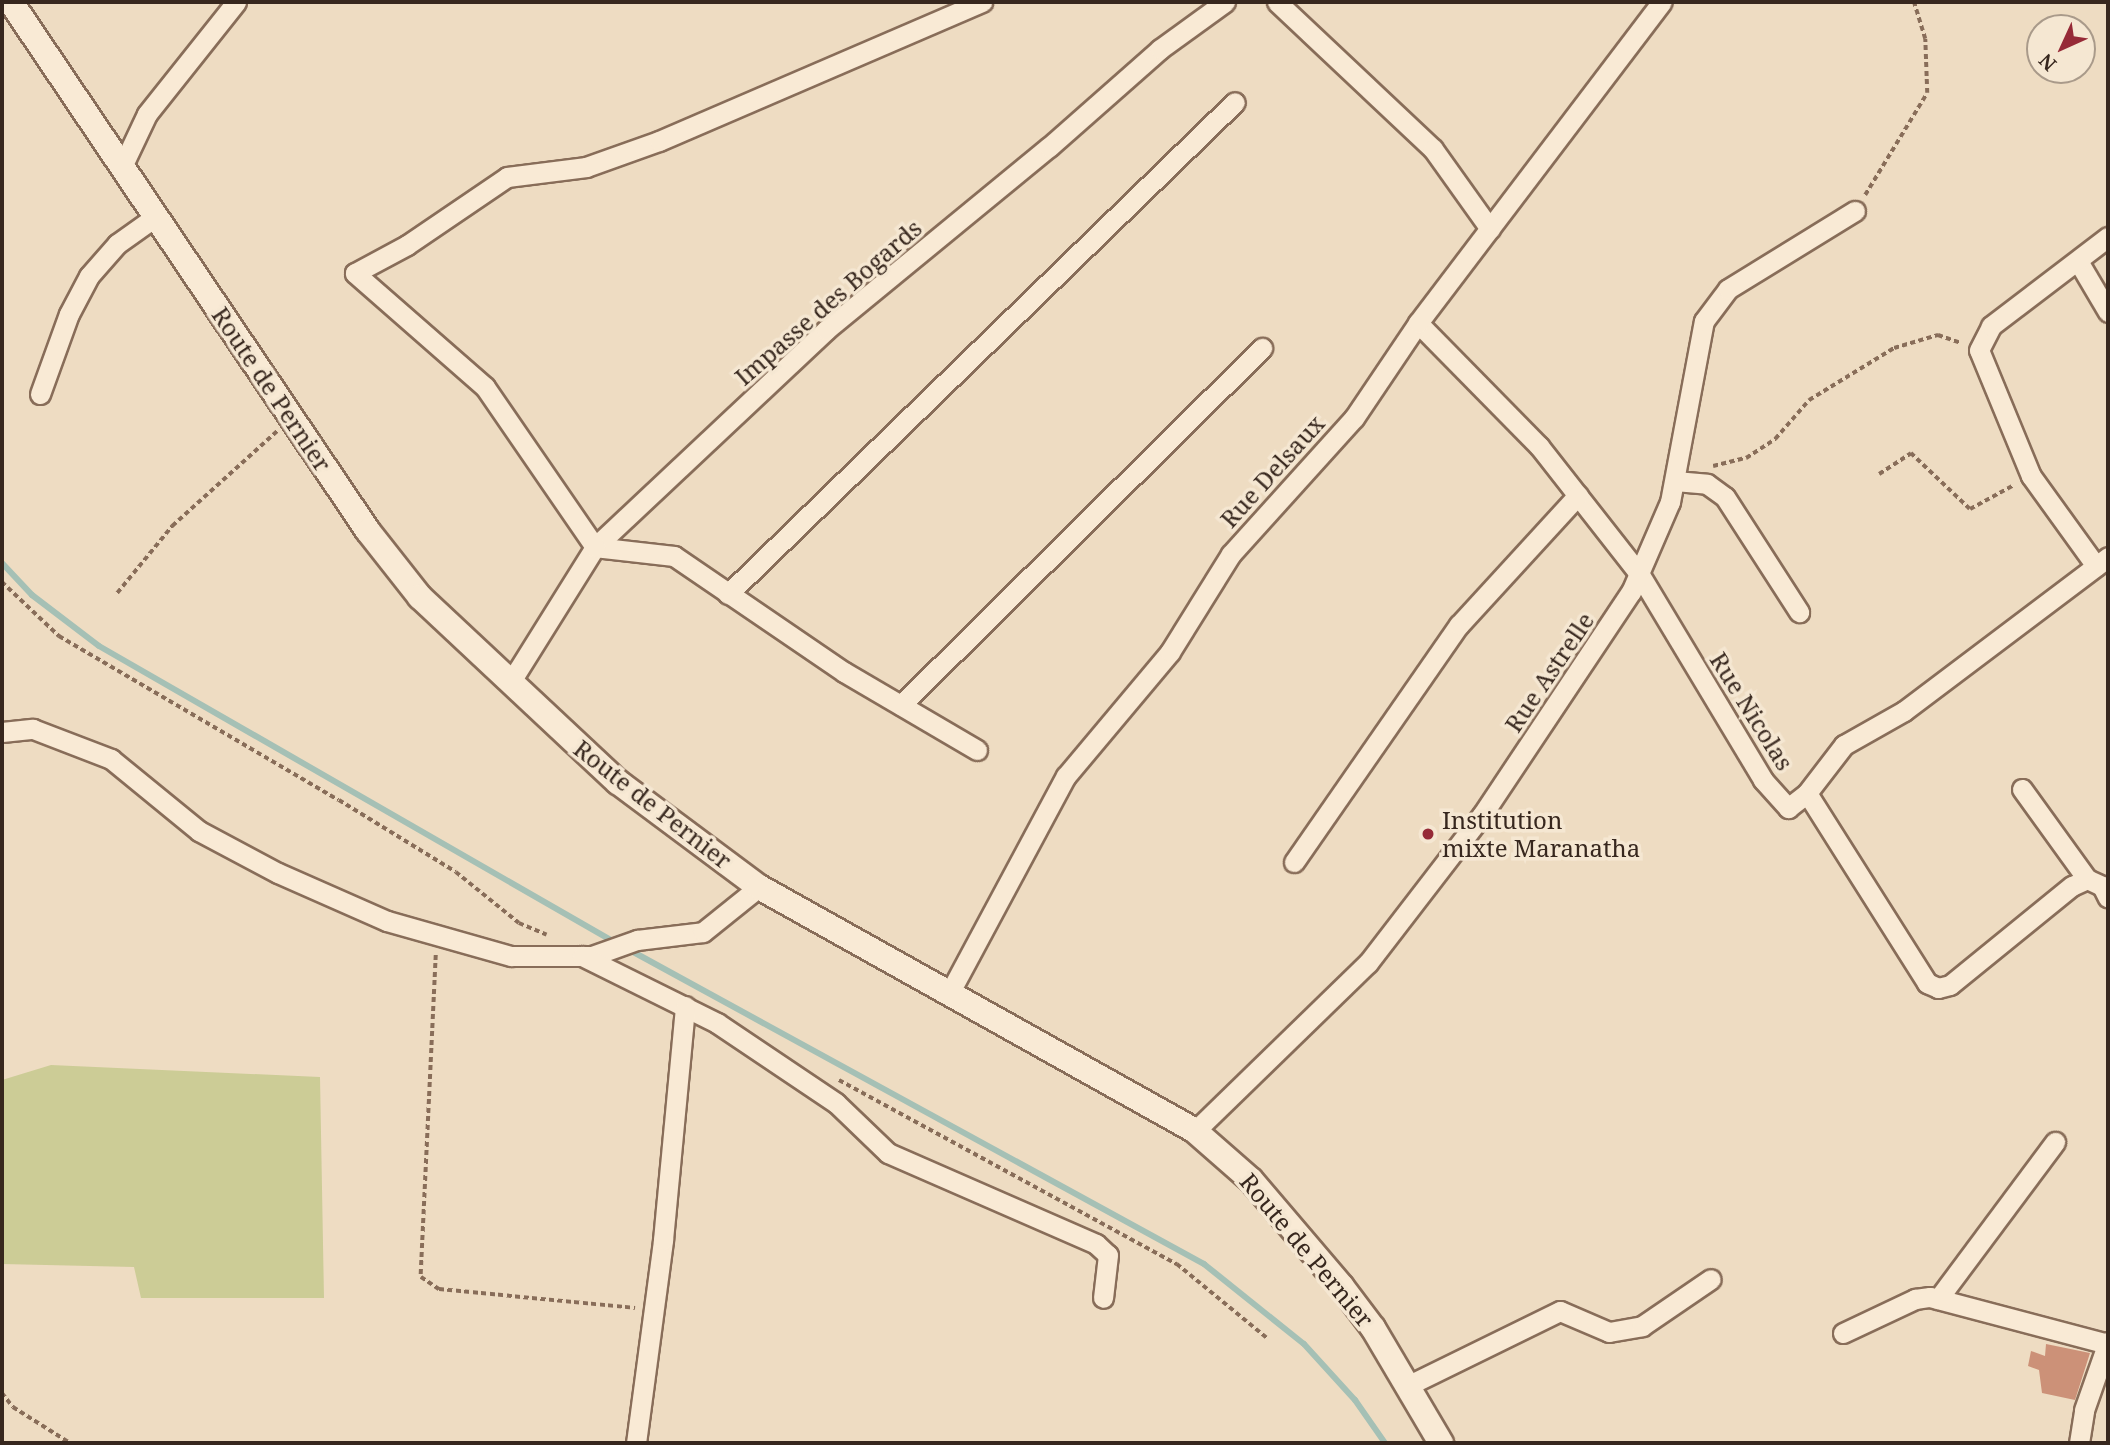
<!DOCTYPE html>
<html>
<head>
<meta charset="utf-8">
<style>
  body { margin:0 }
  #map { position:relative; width:2110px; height:1445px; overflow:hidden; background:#eedcc2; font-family:"Noto Serif",serif }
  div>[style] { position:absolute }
  .green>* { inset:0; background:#cccc96 }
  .stream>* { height:6px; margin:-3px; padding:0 3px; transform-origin:3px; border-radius:3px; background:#a5c0b5 }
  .building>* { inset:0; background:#cc9178 }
  .path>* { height:3.5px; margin-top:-1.75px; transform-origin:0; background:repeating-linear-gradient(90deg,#886d59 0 5px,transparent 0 8.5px) }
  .roads { filter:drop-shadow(2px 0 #886d59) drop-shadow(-2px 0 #886d59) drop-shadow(0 2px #886d59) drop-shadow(0 -2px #886d59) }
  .minor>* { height:19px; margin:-9.5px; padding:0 9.5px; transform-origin:9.5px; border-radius:9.5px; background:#f9ead5 }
  .tertiary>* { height:24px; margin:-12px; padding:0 12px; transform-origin:12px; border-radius:12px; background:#f9ead5 }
  .dots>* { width:19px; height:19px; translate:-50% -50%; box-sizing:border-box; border:4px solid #f5e7d2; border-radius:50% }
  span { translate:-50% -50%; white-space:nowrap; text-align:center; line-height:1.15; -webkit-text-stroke:7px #f5e7d2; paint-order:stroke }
  .street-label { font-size:24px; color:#37271e }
  .poi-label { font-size:24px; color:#37271e }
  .left { translate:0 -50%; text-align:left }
  .frame { position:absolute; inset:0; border:4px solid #37271e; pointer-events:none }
  .north { position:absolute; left:2026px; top:14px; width:70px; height:70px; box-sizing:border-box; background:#f5e7d2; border:2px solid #a99a8a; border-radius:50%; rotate:225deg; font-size:19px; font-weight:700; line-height:28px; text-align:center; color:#37271e }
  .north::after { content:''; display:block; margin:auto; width:24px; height:32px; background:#962a37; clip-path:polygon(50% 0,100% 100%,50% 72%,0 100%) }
</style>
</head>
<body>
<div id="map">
  <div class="green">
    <div style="clip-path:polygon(51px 1065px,320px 1077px,324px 1298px,141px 1298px,134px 1267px,2px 1264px,2px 1080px)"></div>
  </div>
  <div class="stream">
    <div style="left:2px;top:563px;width:44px;rotate:46.8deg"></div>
    <div style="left:32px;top:595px;width:84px;rotate:37.3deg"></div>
    <div style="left:99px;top:646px;width:596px;rotate:29.88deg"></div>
    <div style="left:626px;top:948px;width:659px;rotate:28.67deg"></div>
    <div style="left:1204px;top:1264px;width:128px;rotate:38.7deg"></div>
    <div style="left:1304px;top:1344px;width:76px;rotate:47.7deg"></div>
    <div style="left:1355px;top:1400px;width:52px;rotate:55.1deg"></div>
  </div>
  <div class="building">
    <div style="clip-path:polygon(2046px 1344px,2090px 1353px,2075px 1400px,2042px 1393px,2039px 1370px,2028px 1366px,2031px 1351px,2045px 1356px)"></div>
  </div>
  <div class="path">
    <div style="left:1865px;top:195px;width:119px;rotate:-58.7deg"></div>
    <div style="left:1927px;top:93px;width:54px;rotate:-92.1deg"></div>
    <div style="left:1925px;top:39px;width:39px;rotate:-107deg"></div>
    <div style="left:1713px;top:466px;width:34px;rotate:-14deg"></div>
    <div style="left:1746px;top:458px;width:35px;rotate:-33deg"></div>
    <div style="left:1775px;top:439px;width:52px;rotate:-48.9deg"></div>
    <div style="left:1809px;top:400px;width:100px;rotate:-31.5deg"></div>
    <div style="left:1894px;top:348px;width:46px;rotate:-16.5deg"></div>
    <div style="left:1938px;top:335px;width:24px;rotate:19deg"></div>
    <div style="left:1879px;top:474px;width:38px;rotate:-33deg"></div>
    <div style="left:1911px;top:453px;width:81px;rotate:43.5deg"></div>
    <div style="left:1970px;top:509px;width:50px;rotate:-28.6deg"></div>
    <div style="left:2px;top:582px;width:79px;rotate:43.5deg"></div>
    <div style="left:59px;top:636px;width:324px;rotate:30.4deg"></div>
    <div style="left:339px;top:800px;width:137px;rotate:31.6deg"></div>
    <div style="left:456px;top:872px;width:81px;rotate:39deg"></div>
    <div style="left:519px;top:923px;width:30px;rotate:23deg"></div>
    <div style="left:117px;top:593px;width:87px;rotate:-50.6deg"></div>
    <div style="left:172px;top:526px;width:142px;rotate:-42.1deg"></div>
    <div style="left:436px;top:955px;width:322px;rotate:92.7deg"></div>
    <div style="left:421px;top:1277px;width:22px;rotate:34deg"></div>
    <div style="left:439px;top:1289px;width:197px;rotate:5.5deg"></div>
    <div style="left:839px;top:1080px;width:385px;rotate:28.6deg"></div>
    <div style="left:1177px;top:1264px;width:117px;rotate:39.4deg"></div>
    <div style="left:2px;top:1393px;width:18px;rotate:52deg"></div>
    <div style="left:13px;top:1407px;width:67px;rotate:32.3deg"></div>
  </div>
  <div class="roads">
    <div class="minor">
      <div style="left:1277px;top:2px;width:214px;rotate:43.3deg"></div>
      <div style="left:1433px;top:149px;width:98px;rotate:54.5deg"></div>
      <div style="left:121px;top:169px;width:61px;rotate:-64.7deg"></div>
      <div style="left:147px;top:114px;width:143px;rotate:-51.5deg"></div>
      <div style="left:2078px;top:261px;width:59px;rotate:59.5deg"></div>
      <div style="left:1418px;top:323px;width:173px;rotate:45.5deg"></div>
      <div style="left:1539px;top:446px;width:164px;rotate:51.9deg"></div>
      <div style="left:1640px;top:575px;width:239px;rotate:59deg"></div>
      <div style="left:1763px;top:780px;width:38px;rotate:48deg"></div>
      <div style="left:1788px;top:808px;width:24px;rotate:-38deg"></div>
      <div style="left:1807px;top:793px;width:61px;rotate:-52.4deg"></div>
      <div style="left:1844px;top:745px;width:69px;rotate:-29.5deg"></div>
      <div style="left:1904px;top:711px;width:256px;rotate:-37deg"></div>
      <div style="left:40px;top:394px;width:85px;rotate:-70.1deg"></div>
      <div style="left:69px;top:314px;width:43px;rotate:-62.2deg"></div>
      <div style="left:89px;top:276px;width:43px;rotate:-48.8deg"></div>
      <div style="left:117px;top:244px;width:47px;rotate:-35.4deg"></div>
      <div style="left:1675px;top:481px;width:32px;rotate:5deg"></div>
      <div style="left:1707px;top:484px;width:22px;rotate:36deg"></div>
      <div style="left:1725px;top:497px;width:137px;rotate:57.2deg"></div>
      <div style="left:2096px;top:566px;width:111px;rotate:-125.8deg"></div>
      <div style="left:2031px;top:476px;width:136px;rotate:-112.4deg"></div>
      <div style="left:1979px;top:350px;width:27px;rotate:-63deg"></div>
      <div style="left:1991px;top:326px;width:147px;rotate:-37.3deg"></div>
      <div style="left:728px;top:594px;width:706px;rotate:-44.14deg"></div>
      <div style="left:510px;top:683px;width:160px;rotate:-58deg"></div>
      <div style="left:595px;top:547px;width:317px;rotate:-43.2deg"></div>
      <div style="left:826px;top:330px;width:288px;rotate:-39.4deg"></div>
      <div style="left:1049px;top:147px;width:148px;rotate:-41.4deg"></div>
      <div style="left:1160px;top:49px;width:80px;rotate:-35.9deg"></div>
      <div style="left:901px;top:705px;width:508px;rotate:-44.68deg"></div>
      <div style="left:2px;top:732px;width:31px;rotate:-6deg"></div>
      <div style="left:33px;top:729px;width:84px;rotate:21deg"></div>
      <div style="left:111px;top:759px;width:114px;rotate:39.3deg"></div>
      <div style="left:199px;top:831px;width:89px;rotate:28deg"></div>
      <div style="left:278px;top:873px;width:119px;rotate:23.8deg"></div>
      <div style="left:387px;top:921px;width:129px;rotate:15.8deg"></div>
      <div style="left:511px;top:956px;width:81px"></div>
      <div style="left:592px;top:956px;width:48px;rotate:-19.6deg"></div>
      <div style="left:637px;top:940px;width:66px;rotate:-6.9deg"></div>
      <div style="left:703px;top:932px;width:72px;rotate:-38.8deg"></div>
      <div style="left:977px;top:750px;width:154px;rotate:-149.6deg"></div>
      <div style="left:844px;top:672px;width:206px;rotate:-145.7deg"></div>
      <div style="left:674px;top:556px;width:80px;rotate:-173.5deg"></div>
      <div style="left:595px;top:547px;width:194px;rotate:-124.5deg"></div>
      <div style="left:485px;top:387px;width:173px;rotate:-138.8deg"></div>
      <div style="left:355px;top:273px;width:59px;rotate:-28.3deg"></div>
      <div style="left:407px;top:245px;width:121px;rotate:-34.2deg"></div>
      <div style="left:507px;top:177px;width:80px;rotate:-7.2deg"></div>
      <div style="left:586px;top:167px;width:77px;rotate:-19.6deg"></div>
      <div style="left:659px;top:141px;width:352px;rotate:-23.3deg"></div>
      <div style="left:2022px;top:789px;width:111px;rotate:54.2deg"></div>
      <div style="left:1807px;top:793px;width:225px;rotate:57.7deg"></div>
      <div style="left:1927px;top:983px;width:12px;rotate:24deg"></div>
      <div style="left:1938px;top:988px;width:12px;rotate:-14deg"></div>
      <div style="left:1950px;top:985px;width:157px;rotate:-39.1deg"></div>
      <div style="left:2072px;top:886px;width:17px;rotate:-25deg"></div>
      <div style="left:2087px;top:879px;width:17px;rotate:25deg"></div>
      <div style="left:2102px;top:886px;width:13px;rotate:63deg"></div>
      <div style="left:1294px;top:862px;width:289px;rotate:-55.2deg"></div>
      <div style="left:1459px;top:625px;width:176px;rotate:-47.5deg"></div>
      <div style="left:582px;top:956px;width:151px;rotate:26.4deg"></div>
      <div style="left:717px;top:1023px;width:143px;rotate:33.9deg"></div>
      <div style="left:836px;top:1103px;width:72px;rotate:43.9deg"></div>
      <div style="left:888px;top:1153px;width:227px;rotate:23.6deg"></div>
      <div style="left:1096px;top:1244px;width:16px;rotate:43deg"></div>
      <div style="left:1108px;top:1255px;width:43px;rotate:96.6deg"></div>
      <div style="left:950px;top:992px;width:245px;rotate:-61.8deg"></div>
      <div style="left:1066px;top:776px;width:162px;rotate:-50deg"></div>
      <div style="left:1170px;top:652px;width:115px;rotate:-58.1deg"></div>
      <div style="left:1231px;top:554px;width:183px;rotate:-47.9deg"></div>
      <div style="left:1354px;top:418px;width:115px;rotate:-56deg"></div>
      <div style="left:1418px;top:323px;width:403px;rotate:-52.8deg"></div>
      <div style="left:1195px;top:1131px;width:241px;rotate:-44.2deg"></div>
      <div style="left:1368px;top:963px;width:187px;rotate:-52.4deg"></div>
      <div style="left:1482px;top:815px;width:268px;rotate:-56.3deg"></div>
      <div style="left:1631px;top:592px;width:98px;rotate:-66.6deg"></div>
      <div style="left:1670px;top:502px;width:184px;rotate:-79.4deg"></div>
      <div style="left:1704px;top:321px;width:40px;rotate:-53deg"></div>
      <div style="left:1728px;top:289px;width:149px;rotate:-31.6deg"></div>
      <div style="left:1938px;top:1299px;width:196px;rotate:-53.3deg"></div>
      <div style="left:1843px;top:1333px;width:80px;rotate:-25.3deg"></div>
      <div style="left:1915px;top:1299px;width:15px;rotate:-8deg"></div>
      <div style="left:1930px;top:1297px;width:184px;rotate:14.8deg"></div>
      <div style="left:1409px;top:1385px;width:168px;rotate:-26.1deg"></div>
      <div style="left:1560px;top:1311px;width:53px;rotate:23.2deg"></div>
      <div style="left:1609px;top:1332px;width:34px;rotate:-10deg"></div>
      <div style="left:1642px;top:1326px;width:83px;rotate:-34.3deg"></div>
      <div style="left:636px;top:1443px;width:205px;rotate:-82.4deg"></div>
      <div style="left:663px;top:1240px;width:235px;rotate:-84.6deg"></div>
      <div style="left:2079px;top:1443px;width:33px;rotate:-81deg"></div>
      <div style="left:2084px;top:1410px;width:72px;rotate:-70.6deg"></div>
    </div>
    <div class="tertiary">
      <div style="left:11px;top:2px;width:638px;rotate:55.99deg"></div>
      <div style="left:368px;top:531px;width:84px;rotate:51.8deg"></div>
      <div style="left:420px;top:597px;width:271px;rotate:43.1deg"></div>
      <div style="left:618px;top:782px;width:176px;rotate:36.7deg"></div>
      <div style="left:759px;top:887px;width:500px;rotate:29.2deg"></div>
      <div style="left:1195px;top:1131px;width:74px;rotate:41.2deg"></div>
      <div style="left:1251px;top:1180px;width:140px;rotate:49.6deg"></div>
      <div style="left:1342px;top:1287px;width:51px;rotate:52.9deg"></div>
      <div style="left:1373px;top:1328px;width:134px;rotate:59.4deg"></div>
    </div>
  </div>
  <div class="dots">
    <div style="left:1428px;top:834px;background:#962a37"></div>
  </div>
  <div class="street-label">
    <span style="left:828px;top:302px;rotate:-41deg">Impasse des Bogards</span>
    <span style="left:272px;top:389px;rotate:56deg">Route de Pernier</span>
    <span style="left:1272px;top:471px;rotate:-48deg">Rue Delsaux</span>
    <span style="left:1549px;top:672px;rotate:-56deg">Rue Astrelle</span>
    <span style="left:1752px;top:711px;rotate:58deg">Rue Nicolas</span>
    <span style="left:653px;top:804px;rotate:38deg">Route de Pernier</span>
    <span style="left:1307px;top:1250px;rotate:50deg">Route de Pernier</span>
  </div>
  <div class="poi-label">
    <span class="left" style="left:1442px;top:834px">Institution<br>mixte Maranatha</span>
  </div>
  <div class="frame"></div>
  <div class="north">N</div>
</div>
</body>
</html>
